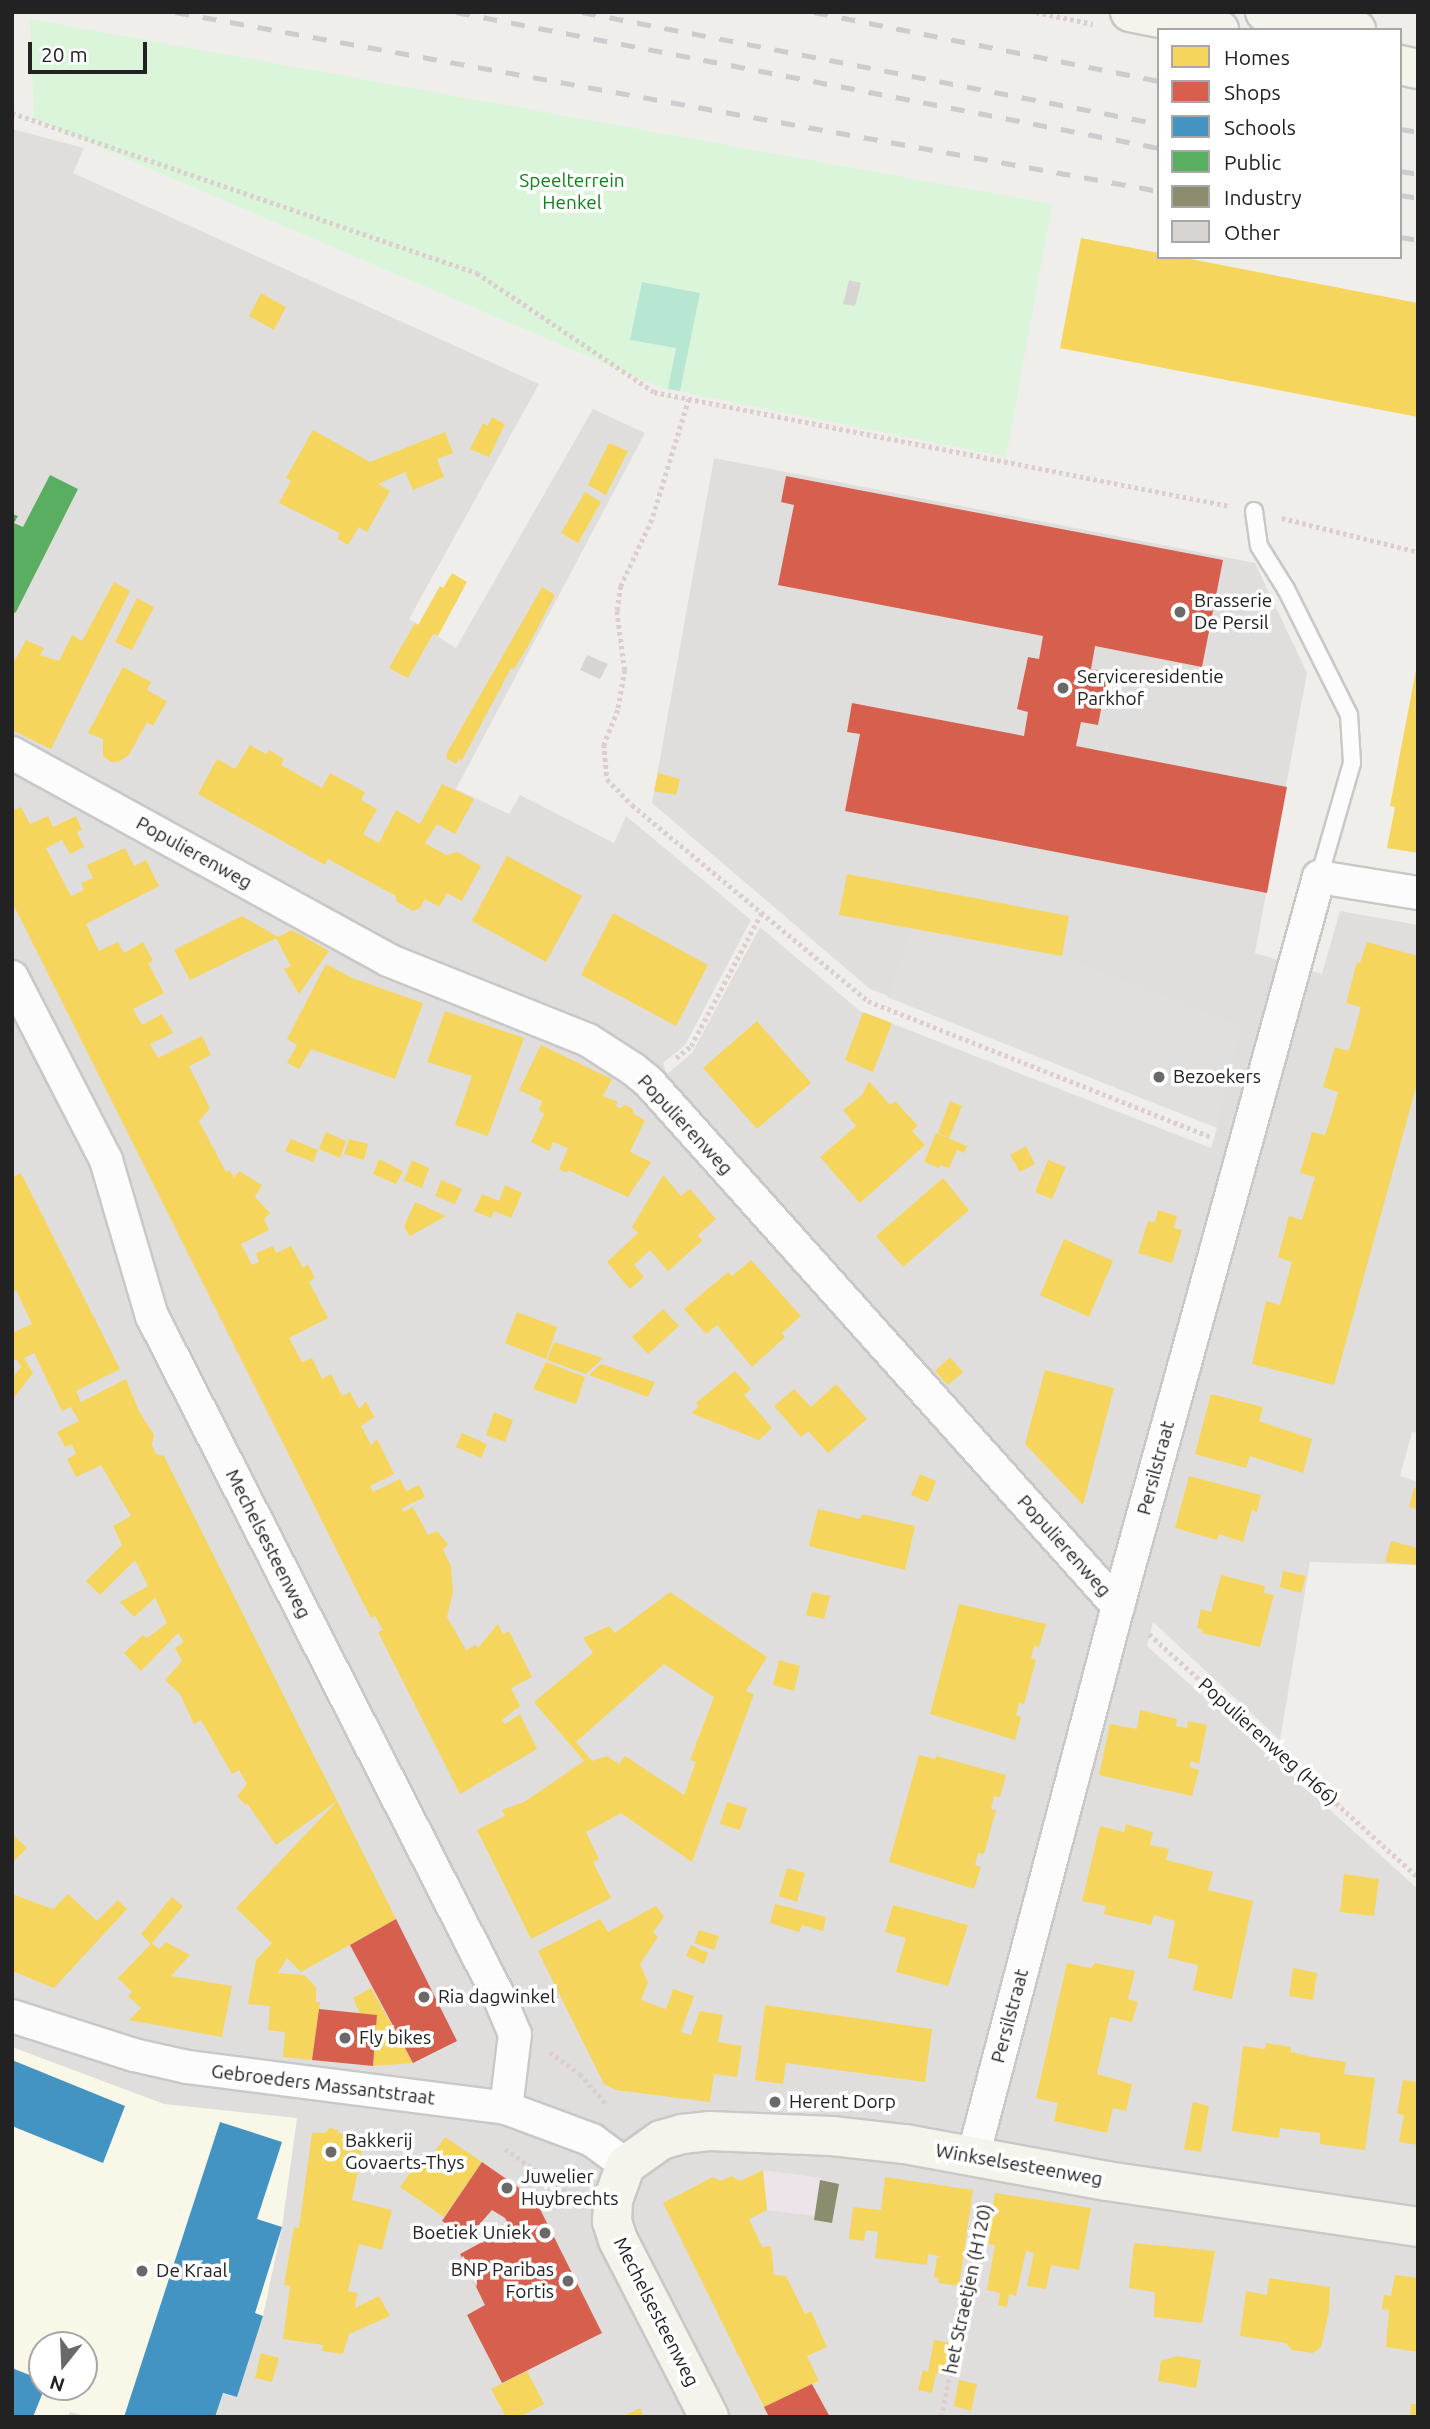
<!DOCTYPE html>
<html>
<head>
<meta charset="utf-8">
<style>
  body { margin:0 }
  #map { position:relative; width:1430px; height:2429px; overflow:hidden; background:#f0eeeb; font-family:Ubuntu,sans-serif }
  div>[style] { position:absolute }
  .residential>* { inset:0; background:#dfdedc }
  .industrial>* { inset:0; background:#ede4e9 }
  .education>* { inset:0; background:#f8f7e8 }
  .park>* { inset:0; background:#daf5da }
  .pitch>* { inset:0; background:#b7e6d2 }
  .parking>* { inset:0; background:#e0dfde }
  .homes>* { inset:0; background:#f6d55c }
  .shops>* { inset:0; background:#d6604d }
  .schools>* { inset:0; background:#4393c3 }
  .public>* { inset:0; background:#5aae61 }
  .industry>* { inset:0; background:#8c8c6e }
  .building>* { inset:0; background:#d7d4d2 }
  .path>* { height:4.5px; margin-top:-2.25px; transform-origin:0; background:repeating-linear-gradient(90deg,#dccecd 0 3.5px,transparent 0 7px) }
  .roads { filter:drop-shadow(2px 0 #c9c8c7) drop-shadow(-2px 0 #c9c8c7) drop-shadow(0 2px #c9c8c7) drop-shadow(0 -2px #c9c8c7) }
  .lane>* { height:16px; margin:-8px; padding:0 8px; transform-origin:8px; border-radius:8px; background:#fdfcfc }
  .street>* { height:32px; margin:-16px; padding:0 16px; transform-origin:16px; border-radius:16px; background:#fdfcfc }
  .secondary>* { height:38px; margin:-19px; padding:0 19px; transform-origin:19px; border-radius:19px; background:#f4f4ed }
  .rail>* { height:5px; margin-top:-2.5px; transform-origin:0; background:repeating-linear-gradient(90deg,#ccc 0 14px,transparent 0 28px) }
  .dots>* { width:19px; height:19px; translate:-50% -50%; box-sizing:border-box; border:4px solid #fff; border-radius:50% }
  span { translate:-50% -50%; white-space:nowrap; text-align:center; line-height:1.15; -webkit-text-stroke:7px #fff; paint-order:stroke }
  .park-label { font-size:19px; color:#0c8416 }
  .poi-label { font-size:19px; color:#222 }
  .left { translate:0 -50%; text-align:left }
  .right { translate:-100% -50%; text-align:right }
  .street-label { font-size:19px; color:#222 }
  .frame { position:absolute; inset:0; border:14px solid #222; pointer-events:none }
  .legend { position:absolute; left:1157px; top:28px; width:245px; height:231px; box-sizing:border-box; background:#fff; border:2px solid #a7a7a7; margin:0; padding:9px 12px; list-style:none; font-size:21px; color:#222 }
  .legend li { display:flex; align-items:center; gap:14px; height:35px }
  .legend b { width:35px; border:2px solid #a7a7a7 }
  .north { position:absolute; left:28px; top:2331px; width:70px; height:70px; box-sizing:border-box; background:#fff; border:2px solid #a7a7a7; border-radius:50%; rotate:198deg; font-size:19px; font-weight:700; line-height:28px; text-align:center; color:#222 }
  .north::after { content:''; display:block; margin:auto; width:24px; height:32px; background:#6a6968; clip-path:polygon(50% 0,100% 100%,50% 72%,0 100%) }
  .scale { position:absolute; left:28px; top:42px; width:119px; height:32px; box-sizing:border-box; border:4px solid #222; border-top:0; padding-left:9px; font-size:21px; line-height:24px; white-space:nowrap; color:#222; -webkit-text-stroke:5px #fff; paint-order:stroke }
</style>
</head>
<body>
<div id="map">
  <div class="residential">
    <div style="clip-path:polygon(evenodd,12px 129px,84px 148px,73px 173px,539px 384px,409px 619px,456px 648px,593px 409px,645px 433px,456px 789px,509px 814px,520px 795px,614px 843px,626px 816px,751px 920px,685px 1045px,663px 1063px,667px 1074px,692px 1053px,760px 927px,860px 1011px,1211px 1148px,1218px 1124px,870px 989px,652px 803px,714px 458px,1255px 563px,1307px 673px,1255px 953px,1322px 974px,1340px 911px,1418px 925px,1418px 1433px,1412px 1432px,1400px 1476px,1418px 1482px,1418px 1565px,1310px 1562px,1280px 1740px,1153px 1622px,1147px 1646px,1418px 1889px,1418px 2417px,12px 2417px,12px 129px,42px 2345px,84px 2345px,84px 2387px,42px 2387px,42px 2345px)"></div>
  </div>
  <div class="industrial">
    <div style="clip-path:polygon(763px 2170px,821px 2178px,815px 2216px,767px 2210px)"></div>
  </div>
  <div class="education">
    <div style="clip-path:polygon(evenodd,12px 2047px,164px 2104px,297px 2118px,282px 2227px,263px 2316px,237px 2397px,223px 2394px,215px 2417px,89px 2417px,70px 2412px,67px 2417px,12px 2417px,12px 2047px,42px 2345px,84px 2345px,84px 2387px,42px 2387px,42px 2345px)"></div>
  </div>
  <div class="park">
    <div style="clip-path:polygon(30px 19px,1052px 204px,1006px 457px,662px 388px,34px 119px)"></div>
  </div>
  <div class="pitch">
    <div style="clip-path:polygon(642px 282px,700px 293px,680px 391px,668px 389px,676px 348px,630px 340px)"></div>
  </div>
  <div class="parking">
    <div style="clip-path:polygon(913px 926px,1068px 958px,1241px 1026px,1217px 1128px,887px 997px)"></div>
  </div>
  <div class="homes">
    <div style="clip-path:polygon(1081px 238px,1159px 253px,1159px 257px,1180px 257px,1418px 303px,1418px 417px,1060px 348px)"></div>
    <div style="clip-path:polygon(261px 293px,286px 307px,274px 330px,249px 316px)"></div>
    <div style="clip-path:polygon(492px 417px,505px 424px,489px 457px,470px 449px,483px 423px,488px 426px)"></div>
    <div style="clip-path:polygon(313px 430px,370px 462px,445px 432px,453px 453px,437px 459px,444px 477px,413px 490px,405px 472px,378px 484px,390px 491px,367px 532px,359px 527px,348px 545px,338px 539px,340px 533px,279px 503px,291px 481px,286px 478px)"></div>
    <div style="clip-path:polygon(609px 443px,628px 451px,606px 495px,588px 485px)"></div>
    <div style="clip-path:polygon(585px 492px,601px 502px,578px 543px,561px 533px)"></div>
    <div style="clip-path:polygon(452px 573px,467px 582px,438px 636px,433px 634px,408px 678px,389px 668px,415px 623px,418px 625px,440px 586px,443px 588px)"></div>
    <div style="clip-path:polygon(114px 582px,130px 591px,51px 749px,12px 730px,12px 666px,26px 640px,44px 648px,40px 655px,59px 661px,72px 635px,82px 641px)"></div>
    <div style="clip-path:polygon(542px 587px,555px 595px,527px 648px,514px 669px,511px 668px,462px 760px,459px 759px,456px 764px,446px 758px,447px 753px)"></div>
    <div style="clip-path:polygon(137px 598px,154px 607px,132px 650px,115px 642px)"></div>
    <div style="clip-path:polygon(123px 667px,151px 682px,147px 690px,167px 701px,153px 726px,147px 722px,129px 755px,118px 762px,111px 762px,103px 756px,103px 739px,88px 733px)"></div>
    <div style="clip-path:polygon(1416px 670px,1418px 670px,1418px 853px,1387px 848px,1395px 807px,1390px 806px)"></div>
    <div style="clip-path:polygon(250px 745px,266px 754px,269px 750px,284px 759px,281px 765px,322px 788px,330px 773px,365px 792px,361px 800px,377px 809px,363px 834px,379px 843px,396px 810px,420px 824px,442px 784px,474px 799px,455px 834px,437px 824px,425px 843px,446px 855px,457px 852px,481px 866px,462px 901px,447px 893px,439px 907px,425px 899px,420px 908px,413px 911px,396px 901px,396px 896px,328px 859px,325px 865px,198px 794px,217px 759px,235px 769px)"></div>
    <div style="clip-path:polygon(658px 773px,680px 779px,676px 795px,654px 791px)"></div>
    <div style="clip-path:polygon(21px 807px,30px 824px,48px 816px,53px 827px,76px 816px,82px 830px,77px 832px,84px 847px,70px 854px,62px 840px,46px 848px,71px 896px,84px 890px,81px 883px,93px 878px,87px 865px,125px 848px,134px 866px,146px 860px,159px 886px,86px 924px,99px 951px,118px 942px,124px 953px,143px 942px,153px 961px,148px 963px,164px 993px,133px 1009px,142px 1025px,162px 1014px,173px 1033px,150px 1044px,158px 1058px,202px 1036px,211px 1055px,189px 1066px,210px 1108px,199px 1121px,226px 1172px,230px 1170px,234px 1178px,239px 1171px,262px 1185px,255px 1197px,270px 1213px,264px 1219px,269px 1230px,241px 1244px,252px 1265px,259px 1262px,256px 1253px,273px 1246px,276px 1253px,291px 1246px,303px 1268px,308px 1264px,315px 1278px,309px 1282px,328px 1318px,289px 1338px,302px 1362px,312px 1358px,322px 1379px,331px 1374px,342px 1396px,350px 1392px,359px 1409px,366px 1401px,374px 1417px,361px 1426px,371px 1445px,377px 1439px,394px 1474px,370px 1486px,373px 1492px,400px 1479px,406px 1491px,419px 1485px,425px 1497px,402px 1508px,403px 1512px,413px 1507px,428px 1535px,437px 1531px,448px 1544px,443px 1550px,451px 1566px,453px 1592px,447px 1617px,466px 1650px,476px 1645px,478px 1648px,498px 1624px,503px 1634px,509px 1631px,532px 1677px,511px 1688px,520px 1706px,502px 1720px,505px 1724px,520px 1714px,537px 1749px,460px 1794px,378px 1632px,383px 1630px,375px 1616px,371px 1618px,358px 1593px,12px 902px,12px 811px)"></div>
    <div style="clip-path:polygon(507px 856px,582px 896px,546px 962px,472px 921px)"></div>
    <div style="clip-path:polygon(847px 874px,1069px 916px,1062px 956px,839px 915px)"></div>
    <div style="clip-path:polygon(613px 913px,708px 965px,676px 1026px,581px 975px)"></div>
    <div style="clip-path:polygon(242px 916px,278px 937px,292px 930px,329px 951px,299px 994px,284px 969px,291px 966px,276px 938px,190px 980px,174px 950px)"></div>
    <div style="clip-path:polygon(1367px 942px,1418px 956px,1418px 1080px,1334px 1385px,1252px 1364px,1266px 1301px,1280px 1305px,1292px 1262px,1278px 1257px,1289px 1216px,1302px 1220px,1315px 1177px,1300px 1173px,1312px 1132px,1325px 1135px,1332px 1114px,1338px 1092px,1323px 1087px,1335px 1047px,1349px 1051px,1361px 1007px,1346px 1003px,1357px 962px,1360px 963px)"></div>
    <div style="clip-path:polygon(326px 964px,352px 978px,423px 1003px,395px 1079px,311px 1049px,299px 1069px,287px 1063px,297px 1045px,287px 1039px)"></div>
    <div style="clip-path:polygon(445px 1011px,524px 1038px,488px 1136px,455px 1125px,472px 1076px,427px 1062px)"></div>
    <div style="clip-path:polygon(863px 1012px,892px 1023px,873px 1072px,845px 1060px)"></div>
    <div style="clip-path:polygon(757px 1021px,811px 1083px,757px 1129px,703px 1068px)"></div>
    <div style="clip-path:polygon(541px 1045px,612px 1079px,603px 1096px,618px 1102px,616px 1106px,620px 1108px,625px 1105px,632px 1108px,634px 1114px,645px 1120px,630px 1152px,651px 1162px,628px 1197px,568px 1170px,567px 1173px,559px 1169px,568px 1148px,553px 1142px,549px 1151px,531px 1142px,544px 1114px,539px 1110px,542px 1101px,519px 1090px)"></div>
    <div style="clip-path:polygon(869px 1081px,890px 1105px,895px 1101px,918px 1126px,912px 1131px,925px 1145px,860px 1203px,820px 1157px,856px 1126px,843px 1110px,862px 1095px)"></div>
    <div style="clip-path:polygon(950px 1101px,962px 1106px,949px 1138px,938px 1133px)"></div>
    <div style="clip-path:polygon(326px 1132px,346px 1141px,340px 1158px,319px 1149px)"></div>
    <div style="clip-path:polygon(936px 1133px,967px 1146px,964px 1153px,957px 1150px,949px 1168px,940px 1165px,939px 1168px,924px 1162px)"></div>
    <div style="clip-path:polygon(291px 1139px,318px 1150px,313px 1162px,285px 1151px)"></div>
    <div style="clip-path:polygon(349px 1139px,368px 1144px,364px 1160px,344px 1154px)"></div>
    <div style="clip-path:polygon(1026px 1146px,1035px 1164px,1020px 1172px,1010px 1155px)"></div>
    <div style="clip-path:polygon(379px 1159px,403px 1171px,396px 1184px,373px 1174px)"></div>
    <div style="clip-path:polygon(412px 1160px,429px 1168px,422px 1188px,404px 1181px)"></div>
    <div style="clip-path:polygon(1048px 1160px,1066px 1167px,1052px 1199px,1035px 1192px)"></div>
    <div style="clip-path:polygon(21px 1173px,120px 1369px,76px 1391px,81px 1402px,126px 1379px,139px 1411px,154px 1435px,152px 1445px,156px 1454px,164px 1456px,308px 1744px,337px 1801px,396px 1919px,301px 1972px,287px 1958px,278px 1973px,304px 1975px,316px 1987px,316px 2002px,320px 2002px,312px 2060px,283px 2057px,285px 2032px,268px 2030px,270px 2006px,248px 2004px,256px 1960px,272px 1943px,236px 1908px,337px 1801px,276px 1845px,247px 1803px,246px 1805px,237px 1796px,247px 1784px,239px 1770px,232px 1774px,201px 1720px,194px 1724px,180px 1694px,165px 1680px,182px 1661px,175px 1648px,184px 1642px,178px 1633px,141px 1671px,124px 1653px,143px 1635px,147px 1638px,167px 1623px,155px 1598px,134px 1617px,120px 1602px,148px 1586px,135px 1560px,100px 1595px,86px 1581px,122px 1545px,113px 1526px,131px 1516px,101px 1465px,76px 1477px,67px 1459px,76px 1454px,72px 1444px,65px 1447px,57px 1432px,79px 1421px,71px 1407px,62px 1411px,34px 1353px,24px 1358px,33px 1373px,12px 1400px,12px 1378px,21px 1367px,17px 1360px,12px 1360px,12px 1333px,32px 1324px,16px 1290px,12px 1292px,12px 1177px)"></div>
    <div style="clip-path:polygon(663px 1175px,681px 1196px,690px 1189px,716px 1219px,698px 1235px,702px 1241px,668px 1271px,650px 1250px,634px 1265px,644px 1277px,630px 1289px,607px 1262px,638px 1233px,632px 1227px)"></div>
    <div style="clip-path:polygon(943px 1178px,969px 1210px,903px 1267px,876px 1236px)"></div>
    <div style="clip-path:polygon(441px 1180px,462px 1189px,455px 1204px,435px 1196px)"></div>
    <div style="clip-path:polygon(505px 1185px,522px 1193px,511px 1218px,494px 1211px,491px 1218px,474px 1211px,482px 1194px,499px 1201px)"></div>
    <div style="clip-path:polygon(415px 1202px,446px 1216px,410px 1236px,404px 1227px)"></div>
    <div style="clip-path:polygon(1158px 1210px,1177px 1216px,1174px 1228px,1182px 1230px,1172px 1263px,1138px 1253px,1148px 1221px,1155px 1222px)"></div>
    <div style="clip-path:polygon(1064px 1239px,1113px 1261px,1089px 1317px,1040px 1295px)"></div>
    <div style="clip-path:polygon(751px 1260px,801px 1316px,782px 1333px,785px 1337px,752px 1367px,717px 1325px,706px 1334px,684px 1309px,728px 1272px,732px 1276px)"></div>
    <div style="clip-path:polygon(663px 1309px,679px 1326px,648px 1354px,632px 1337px)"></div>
    <div style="clip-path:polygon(517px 1312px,557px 1327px,546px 1359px,505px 1343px)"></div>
    <div style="clip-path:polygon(554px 1342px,603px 1358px,586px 1374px,547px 1360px)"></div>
    <div style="clip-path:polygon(950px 1357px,963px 1372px,948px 1385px,935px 1371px)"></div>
    <div style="clip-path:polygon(546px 1362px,585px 1377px,576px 1404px,533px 1389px)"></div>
    <div style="clip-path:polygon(601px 1364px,655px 1382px,648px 1397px,589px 1375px)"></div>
    <div style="clip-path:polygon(1045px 1370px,1114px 1388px,1083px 1505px,1025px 1444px)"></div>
    <div style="clip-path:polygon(735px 1371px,751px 1389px,744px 1395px,772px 1428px,759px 1440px,691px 1413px,699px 1406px,696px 1403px)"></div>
    <div style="clip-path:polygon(836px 1384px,867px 1419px,828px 1453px,808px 1431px,801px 1437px,774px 1406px,794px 1389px,811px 1407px)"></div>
    <div style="clip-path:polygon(1211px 1394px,1263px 1407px,1259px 1421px,1312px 1439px,1303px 1473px,1250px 1456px,1246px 1468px,1195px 1454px)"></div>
    <div style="clip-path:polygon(494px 1412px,513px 1420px,505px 1442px,486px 1435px)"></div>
    <div style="clip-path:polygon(462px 1433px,487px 1444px,481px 1458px,456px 1447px)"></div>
    <div style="clip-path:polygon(920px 1474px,936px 1481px,928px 1502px,911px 1495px)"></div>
    <div style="clip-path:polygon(1189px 1476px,1261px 1495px,1257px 1512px,1252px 1510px,1243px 1542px,1219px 1534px,1217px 1540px,1175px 1528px)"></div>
    <div style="clip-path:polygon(1414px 1488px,1418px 1489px,1418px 1509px,1409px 1507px)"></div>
    <div style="clip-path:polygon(818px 1509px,860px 1519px,862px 1514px,915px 1526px,905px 1570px,809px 1546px)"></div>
    <div style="clip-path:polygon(1391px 1541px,1418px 1548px,1418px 1565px,1385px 1562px)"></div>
    <div style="clip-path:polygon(1283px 1571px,1306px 1576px,1301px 1593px,1280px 1587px)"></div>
    <div style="clip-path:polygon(1221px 1575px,1265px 1586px,1264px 1593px,1274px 1595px,1260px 1647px,1202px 1633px,1203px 1630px,1197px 1628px,1201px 1609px,1211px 1612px)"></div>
    <div style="clip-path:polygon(evenodd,670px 1592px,767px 1657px,746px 1691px,754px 1694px,692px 1862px,621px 1813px,586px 1832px,599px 1859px,593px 1862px,611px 1898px,531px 1939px,477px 1830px,505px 1816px,502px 1810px,524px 1802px,584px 1761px,534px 1702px,593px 1653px,583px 1638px,609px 1626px,615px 1633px,670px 1592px,664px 1664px,714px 1697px,690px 1760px,696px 1762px,684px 1795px,625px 1756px,619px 1764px,607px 1756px,592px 1761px,576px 1742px,664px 1664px)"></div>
    <div style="clip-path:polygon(812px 1592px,830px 1596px,824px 1619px,806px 1615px)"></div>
    <div style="clip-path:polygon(959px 1604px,1046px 1624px,1039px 1647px,1034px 1646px,1031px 1658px,1036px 1660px,1024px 1704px,1019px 1703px,1016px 1715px,1021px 1717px,1015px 1740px,930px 1714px)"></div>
    <div style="clip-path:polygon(779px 1660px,800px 1666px,794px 1691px,773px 1685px)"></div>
    <div style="clip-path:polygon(1140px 1710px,1177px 1719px,1176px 1726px,1187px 1728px,1188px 1721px,1207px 1725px,1199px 1764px,1191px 1761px,1189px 1767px,1199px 1770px,1192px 1796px,1099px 1775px,1110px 1724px,1137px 1729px)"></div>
    <div style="clip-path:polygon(919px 1755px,935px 1759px,936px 1756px,1006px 1775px,1000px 1797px,994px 1796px,991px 1809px,996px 1810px,984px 1854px,978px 1853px,975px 1865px,981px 1867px,974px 1889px,889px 1862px)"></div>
    <div style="clip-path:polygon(727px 1802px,747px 1808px,740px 1830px,720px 1824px)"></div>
    <div style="clip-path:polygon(1126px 1824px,1153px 1832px,1150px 1845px,1169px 1849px,1166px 1860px,1213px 1872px,1208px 1890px,1253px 1901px,1232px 1999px,1193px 1990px,1198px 1965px,1168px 1958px,1175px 1921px,1154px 1915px,1151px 1925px,1104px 1914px,1106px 1906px,1082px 1901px,1100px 1826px,1124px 1832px)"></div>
    <div style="clip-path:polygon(12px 1834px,27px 1848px,12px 1863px)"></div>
    <div style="clip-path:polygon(787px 1868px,805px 1873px,797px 1902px,779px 1896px)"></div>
    <div style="clip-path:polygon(1344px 1874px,1379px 1879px,1374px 1916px,1340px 1912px)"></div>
    <div style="clip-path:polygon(12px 1894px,53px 1909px,68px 1894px,97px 1921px,118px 1900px,127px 1909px,54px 1988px,12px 1971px)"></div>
    <div style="clip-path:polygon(172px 1897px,183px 1906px,152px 1943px,159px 1949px,166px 1942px,190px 1955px,171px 1976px,232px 1986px,222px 2037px,129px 2020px,141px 2008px,128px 1996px,132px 1992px,118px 1978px,151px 1944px,141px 1934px)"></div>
    <div style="clip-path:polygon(775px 1904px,826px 1917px,823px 1931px,802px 1925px,799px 1932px,770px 1923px)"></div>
    <div style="clip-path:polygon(893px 1905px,968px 1925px,948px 1986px,896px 1972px,906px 1938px,885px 1932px)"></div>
    <div style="clip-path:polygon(656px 1906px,664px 1917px,653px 1932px,658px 1937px,640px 1964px,648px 1982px,641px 2000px,666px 2009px,673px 1989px,694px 1996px,681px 2032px,691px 2035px,700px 2011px,723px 2015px,718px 2042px,742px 2046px,737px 2077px,714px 2074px,710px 2102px,616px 2090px,604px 2084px,538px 1951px,600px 1919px,608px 1932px)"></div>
    <div style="clip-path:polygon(699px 1930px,719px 1936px,714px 1950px,694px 1943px)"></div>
    <div style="clip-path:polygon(691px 1945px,708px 1953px,704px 1964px,686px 1956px)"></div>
    <div style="clip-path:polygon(1067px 1963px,1091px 1968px,1095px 1963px,1135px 1971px,1128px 1999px,1138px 2002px,1132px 2022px,1110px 2017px,1097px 2074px,1132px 2084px,1126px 2111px,1113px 2108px,1107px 2133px,1054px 2121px,1058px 2103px,1036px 2098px)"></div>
    <div style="clip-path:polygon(1293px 1968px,1317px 1973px,1313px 2000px,1289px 1996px)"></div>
    <div style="clip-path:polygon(371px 1988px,413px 2063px,373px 2066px,377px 2015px,360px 2014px,353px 1998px)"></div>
    <div style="clip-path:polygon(765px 2005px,932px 2029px,925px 2082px,786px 2063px,783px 2084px,755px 2080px)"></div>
    <div style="clip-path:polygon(1266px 2043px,1291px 2047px,1291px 2052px,1312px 2057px,1346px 2062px,1344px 2074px,1375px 2078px,1365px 2150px,1320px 2144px,1320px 2133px,1280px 2128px,1279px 2138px,1232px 2131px,1243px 2046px,1265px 2049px)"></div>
    <div style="clip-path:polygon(1403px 2080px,1418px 2082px,1418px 2145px,1399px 2142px,1404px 2115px,1397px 2113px)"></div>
    <div style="clip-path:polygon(1193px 2102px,1209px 2106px,1201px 2152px,1184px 2149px)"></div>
    <div style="clip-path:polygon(330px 2128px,338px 2130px,338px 2133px,365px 2137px,352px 2200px,392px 2210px,382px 2250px,359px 2244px,348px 2291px,357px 2293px,355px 2308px,379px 2296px,390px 2316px,349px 2334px,343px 2354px,322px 2351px,323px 2345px,283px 2339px,290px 2286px,284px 2285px,294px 2227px,299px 2228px,312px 2133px,324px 2133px)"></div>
    <div style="clip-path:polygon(445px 2137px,482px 2162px,444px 2217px,400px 2187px,421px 2158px,431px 2157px)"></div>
    <div style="clip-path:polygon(763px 2170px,767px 2210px,749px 2219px,762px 2247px,771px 2246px,774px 2275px,786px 2276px,805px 2314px,811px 2311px,827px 2347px,807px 2356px,819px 2381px,764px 2407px,663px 2203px,713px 2177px,720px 2181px,732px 2176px,740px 2181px)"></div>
    <div style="clip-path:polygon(885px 2177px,973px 2190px,959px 2286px,938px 2283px,939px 2278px,934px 2277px,937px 2257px,942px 2257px,928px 2254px,927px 2265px,875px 2258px,878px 2232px,866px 2230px,864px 2241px,849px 2239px,853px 2207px,881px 2210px)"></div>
    <div style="clip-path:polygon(995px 2193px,1091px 2208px,1079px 2270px,1051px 2265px,1046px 2289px,1027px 2286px,1034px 2253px,1026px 2251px,1016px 2296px,1009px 2294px,1007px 2307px,998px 2305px,1000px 2293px,987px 2290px,995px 2245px,987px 2244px)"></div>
    <div style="clip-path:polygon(1134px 2243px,1215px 2251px,1202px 2323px,1154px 2317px,1155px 2292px,1129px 2288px)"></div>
    <div style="clip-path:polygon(1395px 2275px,1418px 2278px,1418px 2352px,1386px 2347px,1389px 2310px,1382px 2309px,1384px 2295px,1391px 2296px)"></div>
    <div style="clip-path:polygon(1269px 2278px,1330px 2287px,1329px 2311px,1321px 2347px,1313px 2353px,1292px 2350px,1286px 2343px,1240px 2336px,1246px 2291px,1267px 2295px)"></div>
    <div style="clip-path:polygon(934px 2340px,951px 2343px,944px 2375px,936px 2373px,932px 2393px,918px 2390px,923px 2370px,928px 2372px)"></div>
    <div style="clip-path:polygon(261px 2353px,279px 2358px,272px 2382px,255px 2378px)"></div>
    <div style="clip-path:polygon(1177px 2356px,1201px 2360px,1196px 2388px,1158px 2381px,1161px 2361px)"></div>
    <div style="clip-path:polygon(527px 2371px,544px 2404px,519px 2417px,506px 2417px,491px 2389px)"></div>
    <div style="clip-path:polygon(959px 2380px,977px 2384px,971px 2411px,954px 2406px)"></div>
    <div style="clip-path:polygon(1411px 2404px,1418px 2404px,1418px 2417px,1410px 2417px)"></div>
    <div style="clip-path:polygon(640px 2408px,644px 2417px,622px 2417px)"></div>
  </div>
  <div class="shops">
    <div style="clip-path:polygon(786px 476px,1223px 560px,1202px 667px,1095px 646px,1091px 669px,1108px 672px,1098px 725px,1081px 722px,1076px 746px,1287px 787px,1267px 893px,845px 811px,860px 734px,847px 732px,852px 703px,1024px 736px,1028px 712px,1017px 709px,1028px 657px,1039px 659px,1043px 636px,778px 585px,794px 505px,781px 502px)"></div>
    <div style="clip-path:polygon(396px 1919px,457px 2041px,413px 2063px,350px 1945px)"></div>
    <div style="clip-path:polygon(319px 2009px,377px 2015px,373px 2066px,312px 2060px)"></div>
    <div style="clip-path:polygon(482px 2162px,525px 2192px,541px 2211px,602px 2333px,502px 2383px,467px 2315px,485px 2305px,460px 2254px,510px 2227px,505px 2218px,492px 2210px,478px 2226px,463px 2234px,442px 2221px)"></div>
    <div style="clip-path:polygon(812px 2384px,830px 2417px,769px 2417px,764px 2407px)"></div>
  </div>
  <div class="schools">
    <div style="clip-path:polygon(12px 2060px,125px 2106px,103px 2163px,12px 2126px)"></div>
    <div style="clip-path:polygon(220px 2122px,282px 2142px,257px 2219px,282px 2227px,255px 2313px,263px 2316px,237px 2397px,223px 2393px,215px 2417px,124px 2417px)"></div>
    <div style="clip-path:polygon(12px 2368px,42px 2380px,42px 2387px,45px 2387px,33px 2417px,12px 2417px)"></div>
  </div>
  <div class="public">
    <div style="clip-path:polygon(50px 475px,78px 489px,16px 612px,12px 614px,12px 514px,18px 516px,14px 523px,23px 527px)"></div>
  </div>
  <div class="industry">
    <div style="clip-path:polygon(820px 2180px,839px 2184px,832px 2223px,814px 2220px)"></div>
  </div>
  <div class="building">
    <div style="clip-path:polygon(849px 280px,861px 283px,855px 306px,843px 304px)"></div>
    <div style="clip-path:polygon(587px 655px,608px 664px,600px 679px,580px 670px)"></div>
  </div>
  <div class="path">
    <div style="left:1036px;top:12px;width:58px;rotate:11.9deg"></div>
    <div style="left:12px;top:113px;width:492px;rotate:19deg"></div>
    <div style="left:477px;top:273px;width:213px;rotate:33.9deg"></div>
    <div style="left:654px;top:392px;width:586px;rotate:11.21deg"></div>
    <div style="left:689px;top:399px;width:127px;rotate:107deg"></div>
    <div style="left:652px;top:520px;width:73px;rotate:115.2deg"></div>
    <div style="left:621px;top:586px;width:25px;rotate:99deg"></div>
    <div style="left:617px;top:611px;width:60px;rotate:82.3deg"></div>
    <div style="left:625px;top:670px;width:41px;rotate:99.9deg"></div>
    <div style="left:618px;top:710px;width:37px;rotate:112deg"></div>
    <div style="left:604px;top:744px;width:35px;rotate:85deg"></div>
    <div style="left:607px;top:779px;width:36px;rotate:46deg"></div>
    <div style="left:632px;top:805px;width:307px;rotate:39.7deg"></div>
    <div style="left:868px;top:1001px;width:369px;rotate:21.6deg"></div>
    <div style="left:1282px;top:518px;width:140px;rotate:14deg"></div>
    <div style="left:676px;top:1058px;width:19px;rotate:-39deg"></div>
    <div style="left:691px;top:1046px;width:152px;rotate:-62.1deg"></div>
    <div style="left:1149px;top:1634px;width:363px;rotate:42.1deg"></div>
    <div style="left:550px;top:2052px;width:37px;rotate:36deg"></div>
    <div style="left:580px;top:2074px;width:41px;rotate:48.9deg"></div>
    <div style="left:505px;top:2149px;width:83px;rotate:34.7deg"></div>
    <div style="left:941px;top:2417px;width:222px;rotate:-78.3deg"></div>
  </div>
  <div class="roads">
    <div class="lane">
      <div style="left:1254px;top:511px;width:35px;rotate:82deg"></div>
      <div style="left:1259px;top:546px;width:51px;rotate:57.9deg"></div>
      <div style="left:1286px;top:589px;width:141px;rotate:63.4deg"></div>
      <div style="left:1349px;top:715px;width:48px;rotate:86.4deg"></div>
      <div style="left:1352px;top:763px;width:119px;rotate:106.1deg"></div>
    </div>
    <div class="street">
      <div style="left:12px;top:753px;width:429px;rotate:28.8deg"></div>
      <div style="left:388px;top:960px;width:215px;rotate:21.8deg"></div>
      <div style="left:588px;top:1040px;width:54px;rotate:32.8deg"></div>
      <div style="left:633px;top:1069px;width:19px;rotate:39deg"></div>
      <div style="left:648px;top:1081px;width:705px;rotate:48.16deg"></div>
      <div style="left:12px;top:977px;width:206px;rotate:62.8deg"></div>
      <div style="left:106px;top:1160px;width:163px;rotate:73.6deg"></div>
      <div style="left:152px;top:1316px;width:767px;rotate:63deg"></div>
      <div style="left:500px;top:1999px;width:38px;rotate:67deg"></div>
      <div style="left:515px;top:2034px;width:75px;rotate:96.9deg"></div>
      <div style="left:12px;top:2016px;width:128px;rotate:17.7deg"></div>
      <div style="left:134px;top:2055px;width:54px;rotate:12.8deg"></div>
      <div style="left:187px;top:2067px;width:322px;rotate:7.3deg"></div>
      <div style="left:506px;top:2108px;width:92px;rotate:20.4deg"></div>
      <div style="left:592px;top:2140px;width:42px;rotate:36.3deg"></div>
      <div style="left:973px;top:2157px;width:570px;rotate:-75.26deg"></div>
      <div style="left:1118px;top:1606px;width:756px;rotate:-74.59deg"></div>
      <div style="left:1319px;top:877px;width:100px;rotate:9.2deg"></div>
    </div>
    <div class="secondary">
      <div style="left:1130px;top:12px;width:91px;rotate:11.4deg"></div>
      <div style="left:1265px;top:12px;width:93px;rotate:11.2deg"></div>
      <div style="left:1400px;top:65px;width:18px;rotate:13deg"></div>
      <div style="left:709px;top:2417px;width:199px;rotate:-117.2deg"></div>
      <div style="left:618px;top:2240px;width:20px;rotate:-108deg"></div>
      <div style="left:612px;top:2221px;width:21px;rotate:-87deg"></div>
      <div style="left:613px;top:2200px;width:37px;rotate:-70deg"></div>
      <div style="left:626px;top:2165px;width:43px;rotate:-35.5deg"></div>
      <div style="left:661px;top:2140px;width:22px;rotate:-16deg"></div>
      <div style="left:682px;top:2134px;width:27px;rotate:-6deg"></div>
      <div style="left:709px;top:2131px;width:123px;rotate:2.3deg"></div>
      <div style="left:832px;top:2136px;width:73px;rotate:6.3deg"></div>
      <div style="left:905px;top:2144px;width:205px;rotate:10.4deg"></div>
      <div style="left:1107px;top:2181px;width:314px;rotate:8.4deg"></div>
    </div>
  </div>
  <div class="rail">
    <div style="left:175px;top:12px;width:1000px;rotate:10.31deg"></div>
    <div style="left:456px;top:12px;width:716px;rotate:10.95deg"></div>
    <div style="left:582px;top:12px;width:588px;rotate:10.98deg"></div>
    <div style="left:814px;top:12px;width:352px;rotate:11.3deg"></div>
    <div style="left:1400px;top:129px;width:18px;rotate:9deg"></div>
    <div style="left:1400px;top:171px;width:18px;rotate:9deg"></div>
    <div style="left:1400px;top:195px;width:18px;rotate:9deg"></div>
    <div style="left:1400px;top:237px;width:18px;rotate:9deg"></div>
  </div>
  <div class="dots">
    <div style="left:1180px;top:612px;background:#6a6968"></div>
    <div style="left:1063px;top:688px;background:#6a6968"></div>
    <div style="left:1159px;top:1077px;background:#6a6968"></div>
    <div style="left:424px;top:1997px;background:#6a6968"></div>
    <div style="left:345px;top:2038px;background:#6a6968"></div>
    <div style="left:775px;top:2102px;background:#6a6968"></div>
    <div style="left:331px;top:2152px;background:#6a6968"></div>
    <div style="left:507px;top:2188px;background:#6a6968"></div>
    <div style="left:545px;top:2233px;background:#6a6968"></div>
    <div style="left:142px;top:2271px;background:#6a6968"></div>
    <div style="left:568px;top:2281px;background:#6a6968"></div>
  </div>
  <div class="park-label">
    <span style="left:572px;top:192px">Speelterrein<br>Henkel</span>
  </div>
  <div class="poi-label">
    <span class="left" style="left:1194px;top:612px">Brasserie<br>De Persil</span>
    <span class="left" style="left:1077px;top:688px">Serviceresidentie<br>Parkhof</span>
    <span class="left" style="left:1173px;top:1077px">Bezoekers</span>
    <span class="left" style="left:438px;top:1997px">Ria dagwinkel</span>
    <span class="left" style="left:359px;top:2038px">Fly bikes</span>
    <span class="left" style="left:789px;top:2102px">Herent Dorp</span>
    <span class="left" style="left:345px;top:2152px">Bakkerij<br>Govaerts-Thys</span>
    <span class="left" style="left:521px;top:2188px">Juwelier<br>Huybrechts</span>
    <span class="right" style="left:531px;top:2233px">Boetiek Uniek</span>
    <span class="right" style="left:554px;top:2281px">BNP Paribas<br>Fortis</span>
    <span class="left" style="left:156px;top:2271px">De Kraal</span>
  </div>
  <div class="street-label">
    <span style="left:194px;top:853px;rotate:29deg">Populierenweg</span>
    <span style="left:685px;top:1125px;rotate:47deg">Populierenweg</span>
    <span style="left:1156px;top:1468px;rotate:-75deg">Persilstraat</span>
    <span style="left:268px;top:1544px;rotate:63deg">Mechelsesteenweg</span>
    <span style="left:1064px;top:1546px;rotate:48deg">Populierenweg</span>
    <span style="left:1268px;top:1742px;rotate:42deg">Populierenweg (H66)</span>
    <span style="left:1010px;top:2016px;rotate:-75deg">Persilstraat</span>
    <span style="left:323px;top:2085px;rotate:7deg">Gebroeders Massantstraat</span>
    <span style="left:1019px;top:2165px;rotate:10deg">Winkselsesteenweg</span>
    <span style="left:968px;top:2289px;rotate:-78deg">het Straetjen (H120)</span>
    <span style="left:656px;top:2312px;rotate:63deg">Mechelsesteenweg</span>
  </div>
  <div class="frame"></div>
  <ul class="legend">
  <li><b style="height:19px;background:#f6d55c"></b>Homes</li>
  <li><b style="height:19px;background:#d6604d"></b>Shops</li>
  <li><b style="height:19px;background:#4393c3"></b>Schools</li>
  <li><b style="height:19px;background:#5aae61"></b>Public</li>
  <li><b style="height:19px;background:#8c8c6e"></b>Industry</li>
  <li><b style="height:19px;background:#d7d4d2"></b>Other</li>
  </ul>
  <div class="north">N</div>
  <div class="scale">20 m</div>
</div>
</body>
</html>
